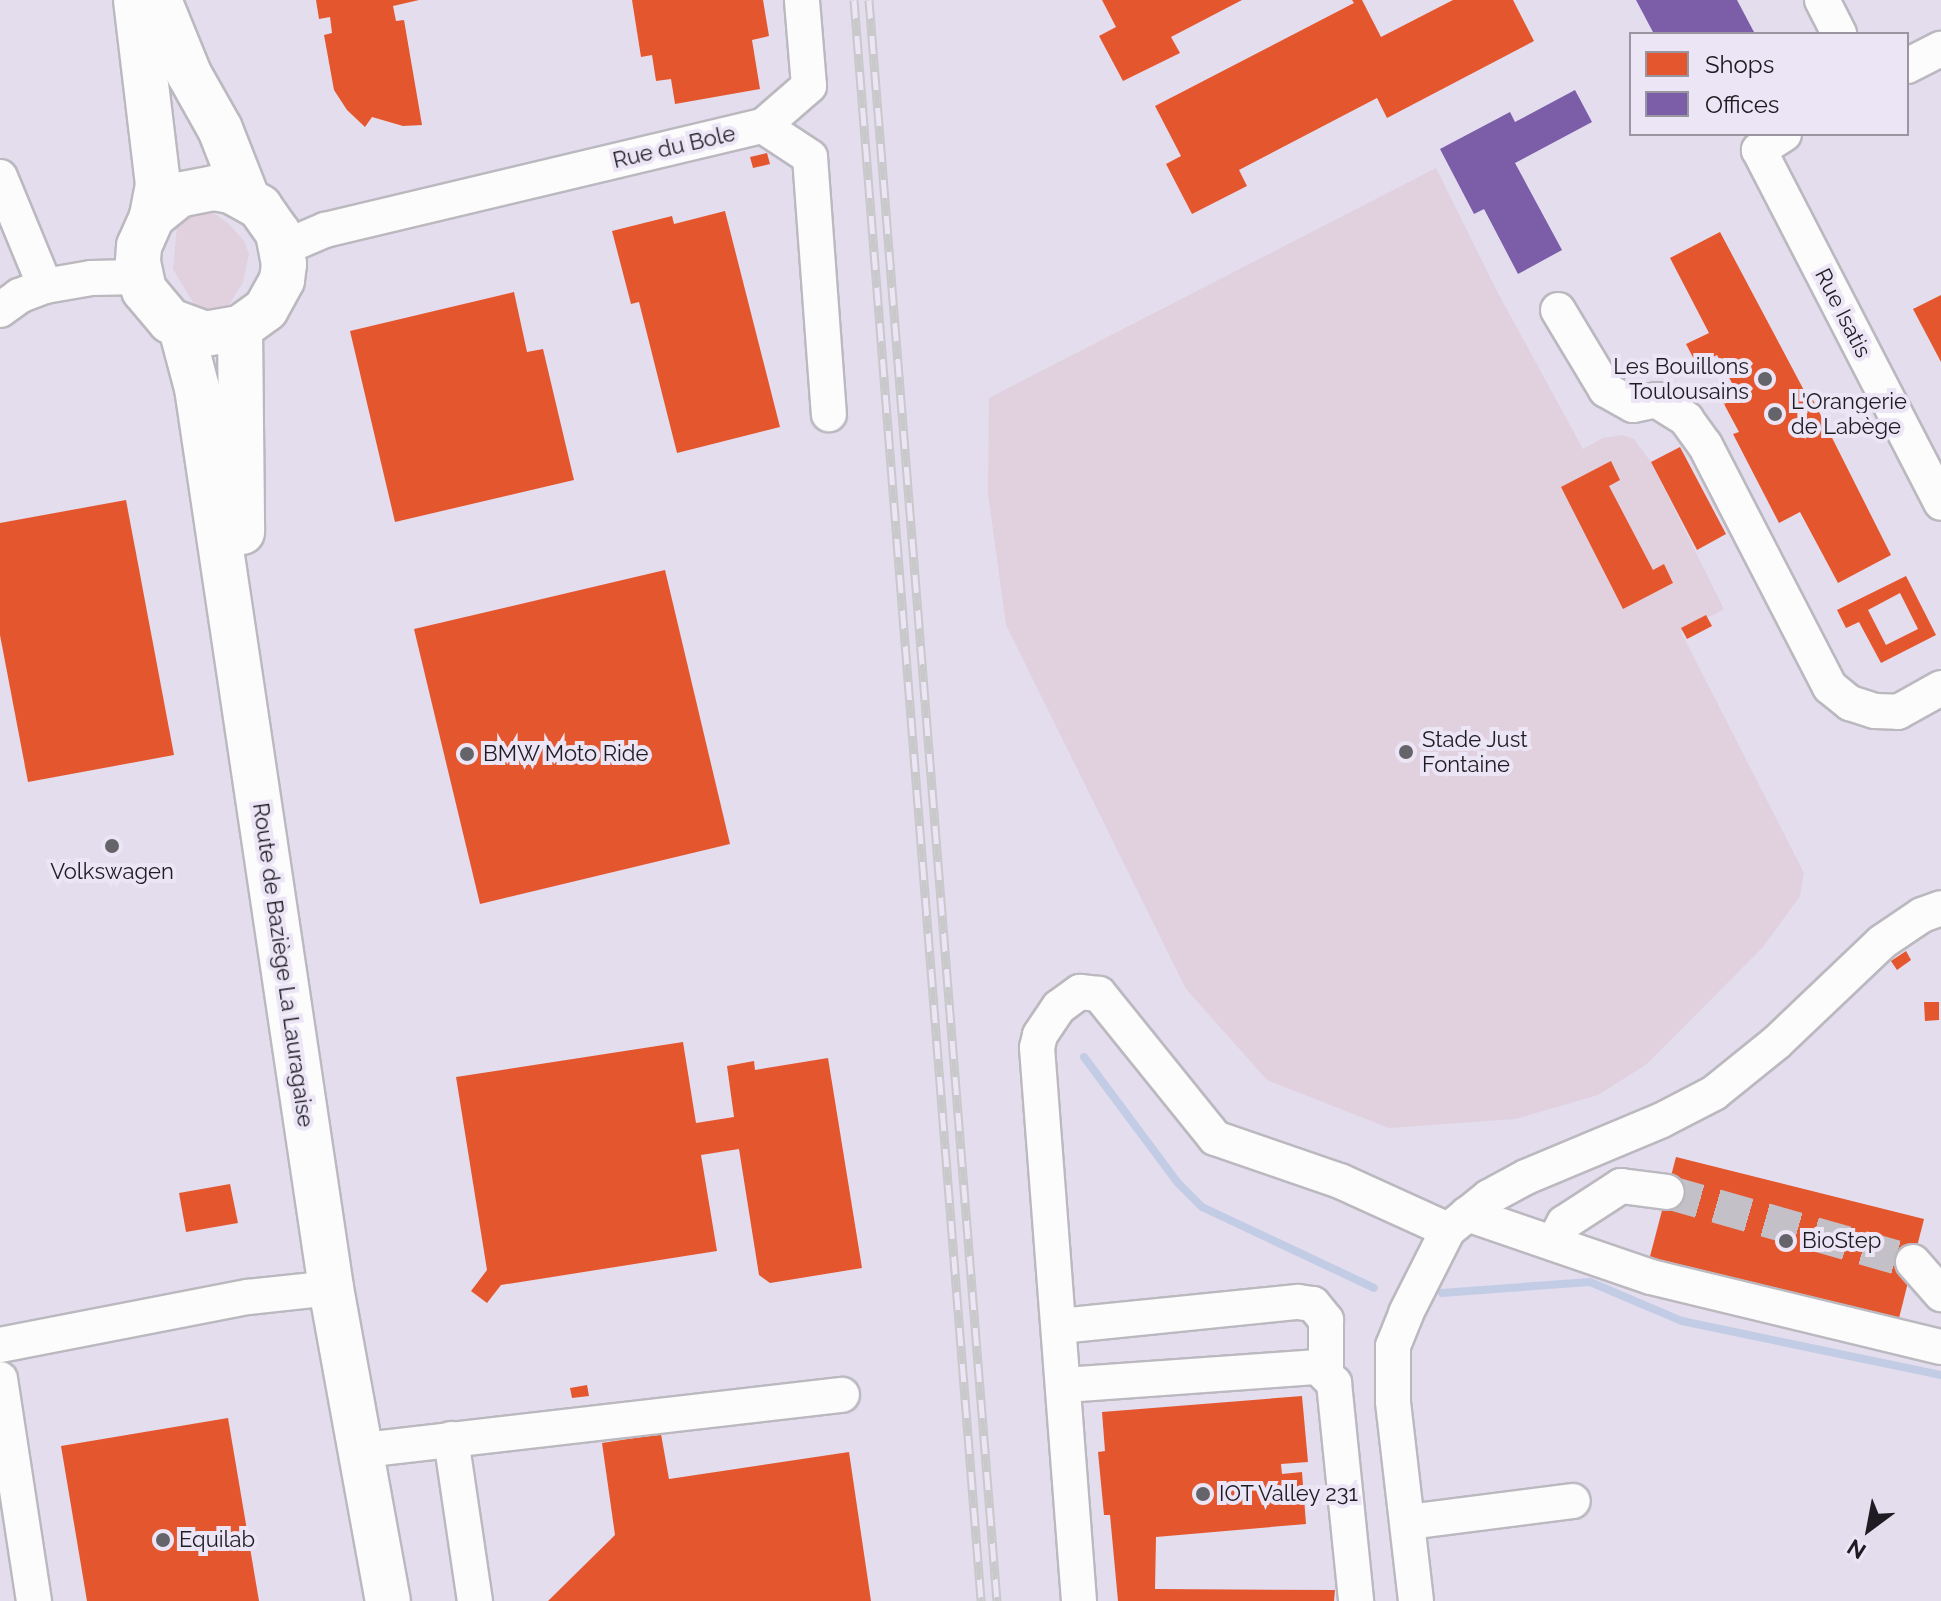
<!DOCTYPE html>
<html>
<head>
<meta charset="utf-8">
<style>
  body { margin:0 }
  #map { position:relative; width:1941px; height:1601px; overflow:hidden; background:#ece9f2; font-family:Raleway,sans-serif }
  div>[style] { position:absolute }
  .built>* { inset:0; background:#e3ddee }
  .green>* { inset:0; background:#e1d0de }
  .shops>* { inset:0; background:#e4572e }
  .offices>* { inset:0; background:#7b5ea7 }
  .stream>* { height:8px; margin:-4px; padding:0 4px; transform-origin:4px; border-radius:4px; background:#c3cce5 }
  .minor-tunnel>* { height:34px; margin-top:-17px; transform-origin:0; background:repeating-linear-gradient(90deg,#c3c0c8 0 34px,transparent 0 51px) }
  .roads { filter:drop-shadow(2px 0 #bbb9bf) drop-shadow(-2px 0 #bbb9bf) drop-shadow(0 2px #bbb9bf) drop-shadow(0 -2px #bbb9bf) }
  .minor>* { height:34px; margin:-17px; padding:0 17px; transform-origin:17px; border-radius:17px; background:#fcfcfd }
  .major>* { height:44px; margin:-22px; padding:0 22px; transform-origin:22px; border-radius:22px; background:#fcfcfd }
  .rail>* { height:9px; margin-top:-4.5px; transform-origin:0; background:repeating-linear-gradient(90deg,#ebe5f6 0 18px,#c9c8cb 0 36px); box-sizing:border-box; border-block:2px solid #c9c8cb }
  .dots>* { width:22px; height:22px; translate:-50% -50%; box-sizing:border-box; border:4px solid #ebe5f6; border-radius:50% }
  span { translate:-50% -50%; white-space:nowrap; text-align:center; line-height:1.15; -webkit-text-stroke:8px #ebe5f6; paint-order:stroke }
  .street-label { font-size:22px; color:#1e1c22 }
  .poi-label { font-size:22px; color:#1e1c22 }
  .right { translate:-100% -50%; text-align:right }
  .left { translate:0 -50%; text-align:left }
  .legend { position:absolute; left:1629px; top:32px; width:280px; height:104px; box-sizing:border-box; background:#ebe5f6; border:2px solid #9995a1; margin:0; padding:10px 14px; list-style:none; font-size:24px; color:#1e1c22 }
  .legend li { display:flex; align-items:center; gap:16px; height:40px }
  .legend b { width:40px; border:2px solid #9995a1 }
  .north { position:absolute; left:1829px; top:1489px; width:80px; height:80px; -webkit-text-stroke:6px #ebe5f6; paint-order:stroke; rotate:212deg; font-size:22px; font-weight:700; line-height:32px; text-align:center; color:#1e1c22 }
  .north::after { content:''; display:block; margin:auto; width:28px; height:36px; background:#1e1c22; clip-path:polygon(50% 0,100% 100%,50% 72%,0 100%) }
</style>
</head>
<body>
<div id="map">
  <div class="built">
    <div style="clip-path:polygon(evenodd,0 0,1941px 0,1941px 1601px,0 1601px,0 0,1631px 34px,1907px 34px,1907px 134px,1631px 134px,1631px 34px)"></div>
  </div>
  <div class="green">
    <div style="clip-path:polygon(1436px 168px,1498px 293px,1583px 449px,1603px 438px,1622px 435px,1634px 439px,1651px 462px,1724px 609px,1681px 632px,1804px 873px,1800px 896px,1763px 947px,1647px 1064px,1598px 1095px,1515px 1119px,1389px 1128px,1267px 1080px,1186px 989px,1006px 625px,988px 493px,989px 398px)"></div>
    <div style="clip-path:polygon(203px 206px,228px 223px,244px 241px,249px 254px,243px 282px,224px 313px,199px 312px,173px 269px,178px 215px)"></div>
  </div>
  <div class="shops">
    <div style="clip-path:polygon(316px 0,419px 0,393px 6px,396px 21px,404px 20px,422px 125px,403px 126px,372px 117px,365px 127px,347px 110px,334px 90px,324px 35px,332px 33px,330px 17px,319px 19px)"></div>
    <div style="clip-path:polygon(632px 0,763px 0,769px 36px,752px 40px,760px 89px,675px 104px,671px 79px,656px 81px,652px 55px,641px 57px)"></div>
    <div style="clip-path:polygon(1102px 0,1242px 0,1171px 37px,1180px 53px,1123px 81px,1099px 36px,1116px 27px)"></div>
    <div style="clip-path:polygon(1352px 0,1362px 0,1381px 37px,1453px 0,1513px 0,1534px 41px,1387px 118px,1377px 98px,1239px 170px,1247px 186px,1192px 214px,1166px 164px,1181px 156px,1155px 106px,1354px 3px)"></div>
    <div style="clip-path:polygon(767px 153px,770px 164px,753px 168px,750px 157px)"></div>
    <div style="clip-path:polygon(725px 211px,780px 427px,677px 453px,639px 302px,631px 304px,612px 231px,672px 216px,674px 224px)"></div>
    <div style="clip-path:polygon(1720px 232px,1807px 396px,1810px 394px,1891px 555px,1838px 583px,1800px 512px,1779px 523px,1733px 434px,1739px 432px,1717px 391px,1732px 383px,1717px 355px,1697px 365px,1686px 344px,1709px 333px,1670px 258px)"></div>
    <div style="clip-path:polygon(514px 292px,527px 352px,543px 349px,574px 480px,395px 522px,350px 331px)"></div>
    <div style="clip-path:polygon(1941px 295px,1941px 362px,1913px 309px)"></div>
    <div style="clip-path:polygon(1680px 447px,1726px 534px,1697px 550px,1651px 462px)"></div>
    <div style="clip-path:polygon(1611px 461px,1620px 480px,1609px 486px,1653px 570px,1664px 564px,1673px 583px,1623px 609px,1561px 487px)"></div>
    <div style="clip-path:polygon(126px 500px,174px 755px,28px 782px,0 635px,0 523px)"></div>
    <div style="clip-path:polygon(665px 570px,730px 844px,480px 904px,414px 629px)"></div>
    <div style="clip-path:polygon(evenodd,1906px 576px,1936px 635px,1881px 663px,1859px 622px,1846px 628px,1837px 610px,1906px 576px,1900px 593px,1918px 629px,1886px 645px,1868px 610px,1900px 593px)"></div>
    <div style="clip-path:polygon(1706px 615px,1712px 626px,1687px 639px,1681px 628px)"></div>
    <div style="clip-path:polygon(1906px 951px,1911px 960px,1897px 970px,1891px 961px)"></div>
    <div style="clip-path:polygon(1924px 1002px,1939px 1002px,1939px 1020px,1925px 1021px)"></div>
    <div style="clip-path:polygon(683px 1042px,696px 1123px,734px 1117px,727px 1066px,754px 1061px,755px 1070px,828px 1058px,862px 1268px,770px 1283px,759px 1275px,739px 1149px,701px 1155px,717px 1251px,501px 1285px,487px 1303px,471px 1291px,487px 1270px,456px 1077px)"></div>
    <div style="clip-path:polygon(1676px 1157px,1924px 1219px,1897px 1326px,1648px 1264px)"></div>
    <div style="clip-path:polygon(230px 1184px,238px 1223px,186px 1232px,179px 1193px)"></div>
    <div style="clip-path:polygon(587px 1385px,589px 1396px,572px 1398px,570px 1388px)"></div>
    <div style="clip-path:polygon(1302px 1396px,1308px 1462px,1281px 1464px,1282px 1474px,1302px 1472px,1306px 1524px,1156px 1537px,1155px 1589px,1335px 1590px,1334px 1601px,1118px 1601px,1110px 1515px,1104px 1515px,1098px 1452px,1105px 1451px,1102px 1412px)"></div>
    <div style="clip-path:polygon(228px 1418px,259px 1601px,87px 1601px,61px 1446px)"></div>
    <div style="clip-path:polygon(661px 1434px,669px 1479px,849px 1452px,871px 1601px,548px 1601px,615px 1535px,602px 1443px)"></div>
  </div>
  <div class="offices">
    <div style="clip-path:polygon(1636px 0,1737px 0,1755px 34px,1654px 34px)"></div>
    <div style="clip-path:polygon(1575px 90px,1592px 122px,1515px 163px,1562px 250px,1518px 274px,1484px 209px,1474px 214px,1440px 149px,1510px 112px,1515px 122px)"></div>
  </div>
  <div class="stream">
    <div style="left:1084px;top:1057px;width:157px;rotate:53.3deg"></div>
    <div style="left:1178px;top:1183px;width:34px;rotate:45deg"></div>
    <div style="left:1202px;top:1207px;width:190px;rotate:25.2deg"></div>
    <div style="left:1442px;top:1293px;width:148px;rotate:-4.3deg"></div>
    <div style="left:1590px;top:1282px;width:100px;rotate:23deg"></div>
    <div style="left:1682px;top:1321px;width:265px;rotate:11.8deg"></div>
  </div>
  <div class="minor-tunnel">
    <div style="left:1667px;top:1192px;width:256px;rotate:15.9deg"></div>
  </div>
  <div class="roads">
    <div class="minor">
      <div style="left:1822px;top:0;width:38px;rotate:63deg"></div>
      <div style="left:1907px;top:66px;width:38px;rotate:-27deg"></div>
      <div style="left:763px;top:126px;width:61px;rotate:-41deg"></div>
      <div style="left:809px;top:86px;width:86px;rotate:-94.7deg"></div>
      <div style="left:1784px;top:134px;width:30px;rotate:147deg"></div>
      <div style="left:1759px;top:150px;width:397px;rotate:62.7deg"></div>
      <div style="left:0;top:177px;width:118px;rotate:67.6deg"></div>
      <div style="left:283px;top:248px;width:46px;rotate:-23.2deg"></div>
      <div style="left:325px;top:230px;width:450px;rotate:-13.4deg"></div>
      <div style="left:763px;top:126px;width:56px;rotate:33.4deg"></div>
      <div style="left:810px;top:157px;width:258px;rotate:85.8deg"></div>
      <div style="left:0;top:310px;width:24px;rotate:-36deg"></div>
      <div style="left:19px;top:296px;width:28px;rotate:-21deg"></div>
      <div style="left:45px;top:286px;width:47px;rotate:-9.9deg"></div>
      <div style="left:91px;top:278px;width:48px;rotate:-1.2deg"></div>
      <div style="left:1558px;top:310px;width:93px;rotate:59deg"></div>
      <div style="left:1606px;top:390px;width:31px;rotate:29deg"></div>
      <div style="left:1633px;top:405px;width:24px;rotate:-12deg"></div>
      <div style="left:1656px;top:400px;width:36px;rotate:32deg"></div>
      <div style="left:1686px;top:419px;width:32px;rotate:54deg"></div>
      <div style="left:1705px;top:445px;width:272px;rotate:62.7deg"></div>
      <div style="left:1830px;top:687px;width:26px;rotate:39deg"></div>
      <div style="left:1850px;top:703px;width:26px;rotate:18deg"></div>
      <div style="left:1875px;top:711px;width:23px;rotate:2deg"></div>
      <div style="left:1898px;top:712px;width:49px;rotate:-29.2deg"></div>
      <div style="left:1467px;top:1214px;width:194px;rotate:18.9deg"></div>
      <div style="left:1651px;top:1277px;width:298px;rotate:13.6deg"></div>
      <div style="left:1553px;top:1243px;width:23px;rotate:-61deg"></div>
      <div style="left:1564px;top:1223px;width:68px;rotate:-33deg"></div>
      <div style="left:1621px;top:1186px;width:46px;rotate:7.4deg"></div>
      <div style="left:1913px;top:1262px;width:43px;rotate:48.8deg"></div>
      <div style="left:1060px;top:1326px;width:239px;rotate:-5.8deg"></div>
      <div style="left:1298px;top:1302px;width:15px;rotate:8deg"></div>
      <div style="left:1313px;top:1304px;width:21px;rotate:51deg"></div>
      <div style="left:1326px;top:1320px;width:55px;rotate:90deg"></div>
      <div style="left:0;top:1345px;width:253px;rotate:-11deg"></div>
      <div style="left:248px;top:1297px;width:83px;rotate:-6.2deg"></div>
      <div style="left:0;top:1379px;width:225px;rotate:81.3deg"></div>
      <div style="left:1065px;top:1385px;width:254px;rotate:-4.1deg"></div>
      <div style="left:1318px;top:1367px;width:23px;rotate:45deg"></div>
      <div style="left:1334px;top:1383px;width:219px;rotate:84.2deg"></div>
      <div style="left:451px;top:1439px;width:164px;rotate:81.6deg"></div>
      <div style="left:382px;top:1448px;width:463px;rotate:-6.6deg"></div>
      <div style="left:1409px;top:1522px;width:165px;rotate:-7.3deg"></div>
      <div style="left:1079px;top:1601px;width:555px;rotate:-94.34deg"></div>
      <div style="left:1037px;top:1048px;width:13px;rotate:-77deg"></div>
      <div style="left:1040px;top:1035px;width:34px;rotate:-56deg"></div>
      <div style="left:1059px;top:1007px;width:26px;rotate:-36deg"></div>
      <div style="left:1080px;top:992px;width:19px;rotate:6deg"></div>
      <div style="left:1099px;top:994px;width:185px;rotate:51.1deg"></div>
      <div style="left:1215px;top:1138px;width:132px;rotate:19deg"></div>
      <div style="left:1340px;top:1181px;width:119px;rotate:24.4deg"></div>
      <div style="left:1416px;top:1601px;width:201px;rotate:-96.6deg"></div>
      <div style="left:1393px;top:1401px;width:55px;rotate:-90deg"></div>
      <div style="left:1393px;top:1346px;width:35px;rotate:-68deg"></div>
      <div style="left:1406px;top:1313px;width:93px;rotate:-63.2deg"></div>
      <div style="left:1448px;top:1230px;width:53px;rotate:-38.8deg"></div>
      <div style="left:1489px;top:1197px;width:42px;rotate:-28.4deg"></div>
      <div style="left:1526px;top:1177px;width:147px;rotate:-22.7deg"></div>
      <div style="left:1662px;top:1120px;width:59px;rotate:-27.4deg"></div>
      <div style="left:1714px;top:1093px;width:80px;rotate:-38.9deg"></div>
      <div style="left:1776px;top:1043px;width:146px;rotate:-43.6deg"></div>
      <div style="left:1882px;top:942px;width:48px;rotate:-34deg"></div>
      <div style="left:1922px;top:915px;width:20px;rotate:-20deg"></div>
    </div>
    <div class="major">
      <div style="left:136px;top:0;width:186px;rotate:83.2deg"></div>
      <div style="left:158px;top:185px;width:33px;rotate:101deg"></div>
      <div style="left:152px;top:217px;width:32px;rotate:114deg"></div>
      <div style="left:139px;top:246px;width:16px;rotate:94deg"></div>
      <div style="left:138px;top:262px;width:29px;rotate:78deg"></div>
      <div style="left:144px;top:290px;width:40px;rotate:50deg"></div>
      <div style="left:170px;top:321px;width:37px;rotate:20deg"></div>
      <div style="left:205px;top:334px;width:36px;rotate:-10deg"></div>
      <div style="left:240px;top:328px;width:32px;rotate:-36deg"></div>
      <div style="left:266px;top:309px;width:33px;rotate:-61deg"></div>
      <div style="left:282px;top:280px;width:16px;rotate:-83deg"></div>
      <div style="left:284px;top:264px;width:32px;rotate:-101deg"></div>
      <div style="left:278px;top:233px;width:32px;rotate:-125deg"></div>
      <div style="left:260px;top:207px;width:33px;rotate:-151deg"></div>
      <div style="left:231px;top:191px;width:17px;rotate:-170deg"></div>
      <div style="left:214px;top:188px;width:36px;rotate:169deg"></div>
      <div style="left:179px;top:195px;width:35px;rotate:141deg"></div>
      <div style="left:159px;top:0;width:80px;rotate:67.9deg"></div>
      <div style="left:189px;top:74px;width:63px;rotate:60.6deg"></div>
      <div style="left:220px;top:129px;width:74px;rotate:68.6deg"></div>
      <div style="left:181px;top:328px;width:62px;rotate:75.1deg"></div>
      <div style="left:197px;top:388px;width:910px;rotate:81.53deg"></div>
      <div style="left:331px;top:1288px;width:318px;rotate:79.7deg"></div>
      <div style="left:240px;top:328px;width:204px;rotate:89.4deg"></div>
    </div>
  </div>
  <div class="rail">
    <div style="left:854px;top:0;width:1606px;rotate:85.46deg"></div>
    <div style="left:869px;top:0;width:1606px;rotate:85.43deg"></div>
  </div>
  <div class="dots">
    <div style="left:1765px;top:379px;background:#66646b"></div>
    <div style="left:1775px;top:414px;background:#66646b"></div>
    <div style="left:1406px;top:752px;background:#66646b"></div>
    <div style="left:467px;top:754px;background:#66646b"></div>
    <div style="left:112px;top:846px;background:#66646b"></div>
    <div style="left:1786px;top:1241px;background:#66646b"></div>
    <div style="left:1203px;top:1494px;background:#66646b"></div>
    <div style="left:163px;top:1540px;background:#66646b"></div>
  </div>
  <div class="street-label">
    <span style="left:674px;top:147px;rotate:-13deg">Rue du Bole</span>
    <span style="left:1843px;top:313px;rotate:63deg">Rue Isatis</span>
    <span style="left:283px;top:965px;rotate:82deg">Route de Baziège La Lauragaise</span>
  </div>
  <div class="poi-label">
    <span class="right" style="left:1749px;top:379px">Les Bouillons<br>Toulousains</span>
    <span class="left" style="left:1791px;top:414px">L'Orangerie<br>de Labège</span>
    <span class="left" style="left:1422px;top:752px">Stade Just<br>Fontaine</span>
    <span class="left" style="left:483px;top:754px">BMW Moto Ride</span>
    <span style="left:112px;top:872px">Volkswagen</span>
    <span class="left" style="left:1802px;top:1241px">BioStep</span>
    <span class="left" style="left:1219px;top:1494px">IOT Valley 231</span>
    <span class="left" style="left:179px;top:1540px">Equilab</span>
  </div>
  <ul class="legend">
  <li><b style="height:22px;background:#e4572e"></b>Shops</li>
  <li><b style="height:22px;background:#7b5ea7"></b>Offices</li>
  </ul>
  <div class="north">N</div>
</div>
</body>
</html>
